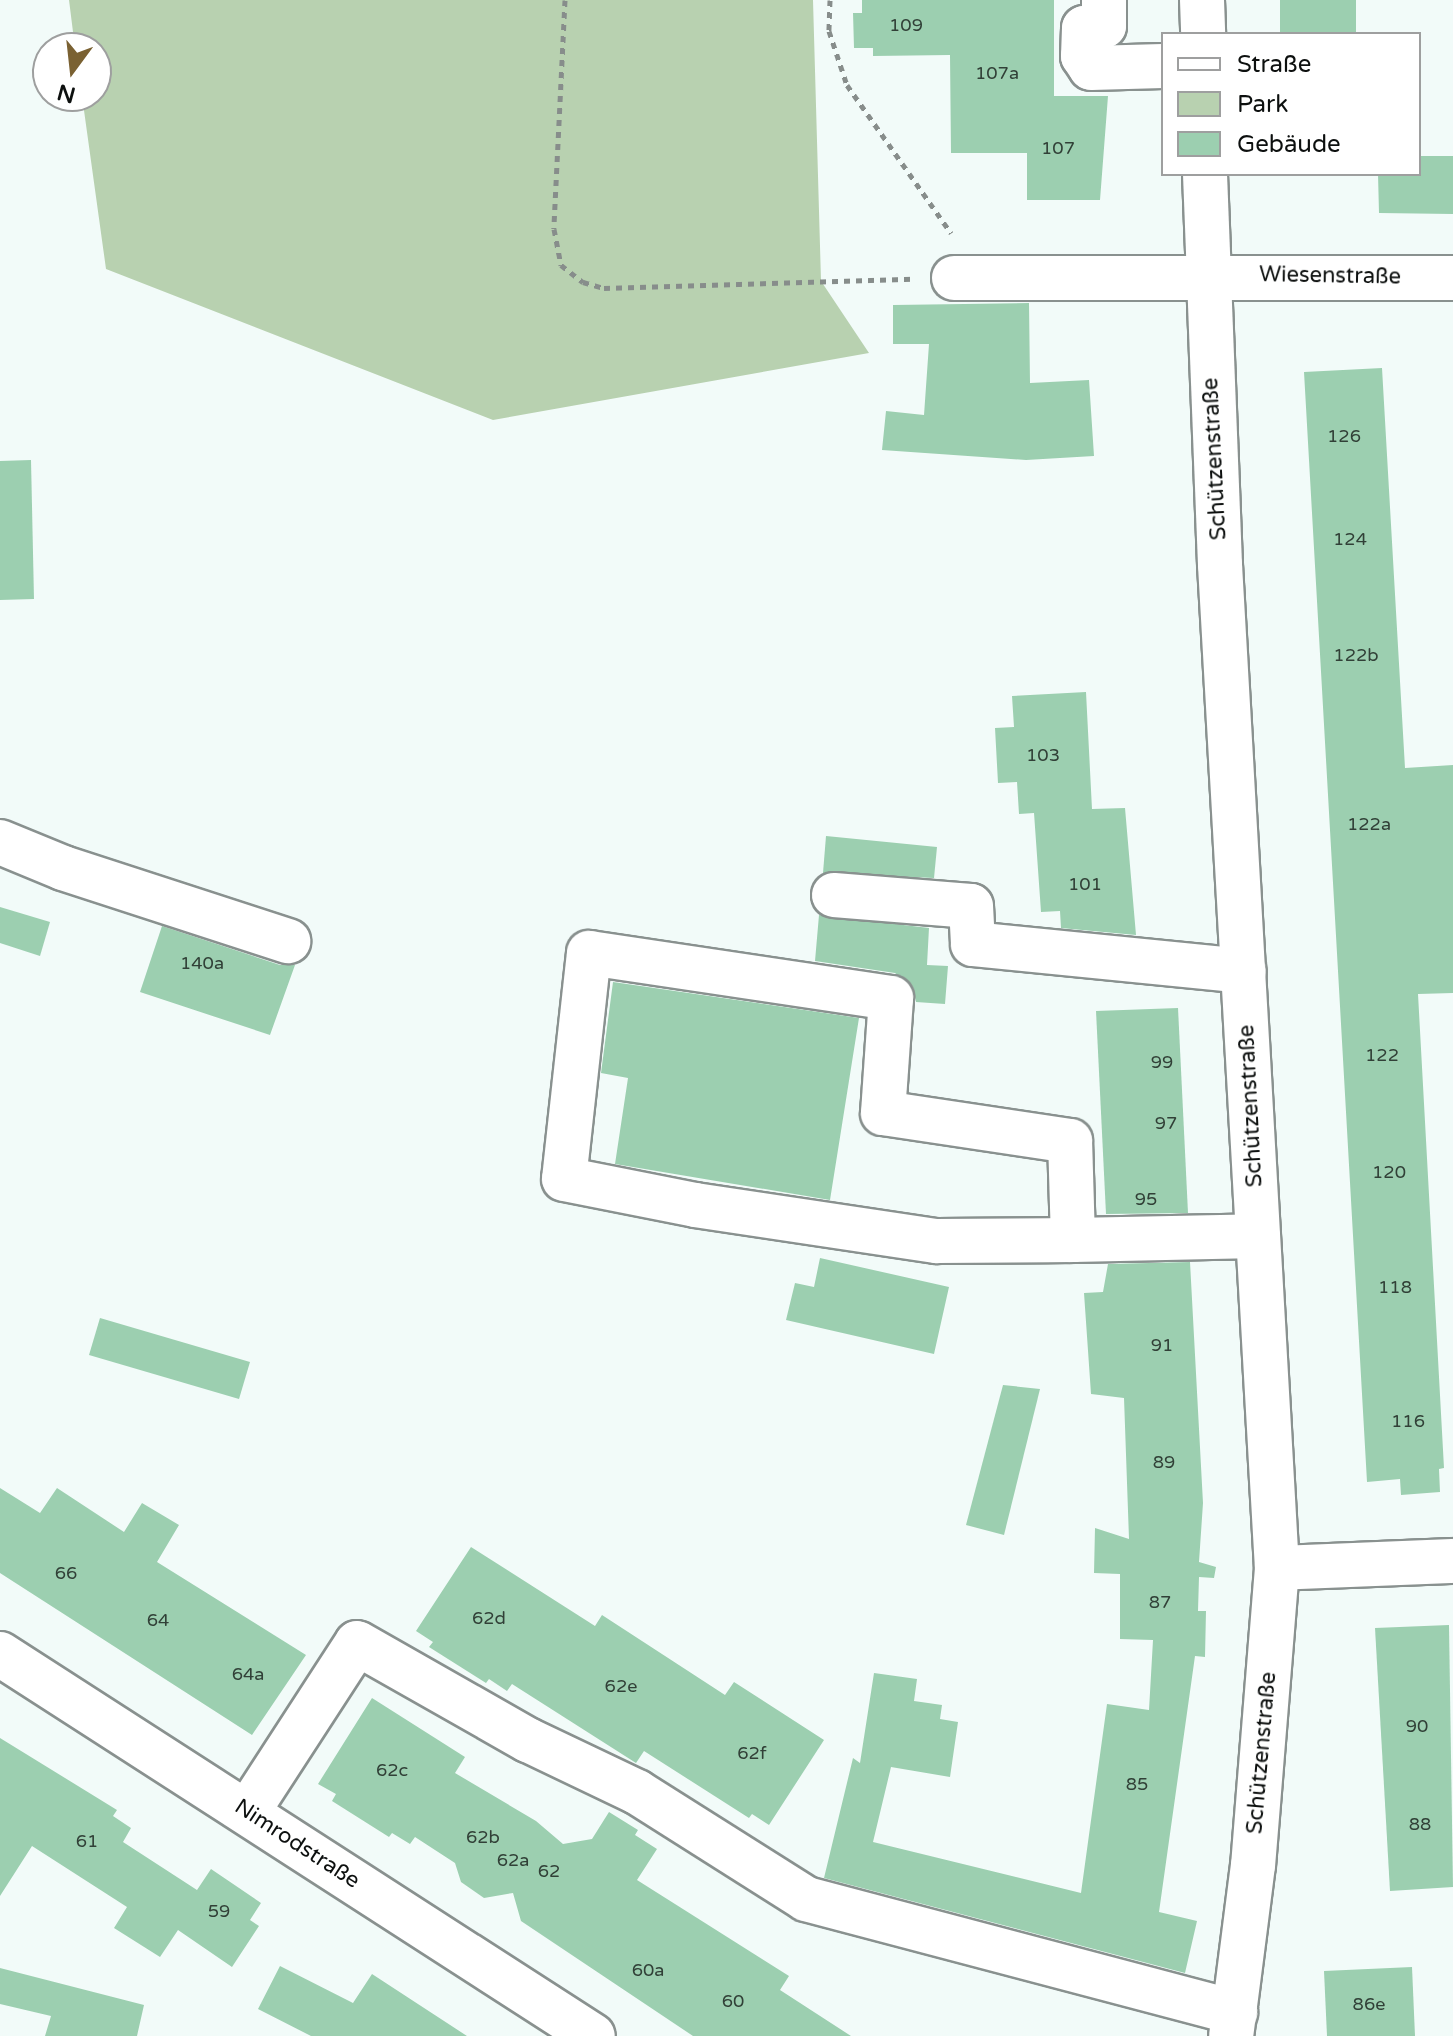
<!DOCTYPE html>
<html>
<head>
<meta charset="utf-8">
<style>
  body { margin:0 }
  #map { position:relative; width:1453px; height:2036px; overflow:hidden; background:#f2fbf9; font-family:"Varela Round",sans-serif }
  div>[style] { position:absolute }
  .green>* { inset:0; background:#b8d1b0 }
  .building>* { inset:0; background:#9ccfb0 }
  .path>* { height:5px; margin-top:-2.5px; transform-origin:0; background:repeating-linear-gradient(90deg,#878d8b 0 6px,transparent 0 12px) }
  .roads { filter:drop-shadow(2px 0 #89918f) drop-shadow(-2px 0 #89918f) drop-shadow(0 2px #89918f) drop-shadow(0 -2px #89918f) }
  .minor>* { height:44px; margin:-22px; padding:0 22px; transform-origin:22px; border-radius:22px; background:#fff }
  .major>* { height:44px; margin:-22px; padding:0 22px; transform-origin:22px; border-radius:22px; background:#fff }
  span { translate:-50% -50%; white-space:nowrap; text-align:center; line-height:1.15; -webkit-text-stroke:6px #fff; paint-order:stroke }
  .number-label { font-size:18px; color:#314037 }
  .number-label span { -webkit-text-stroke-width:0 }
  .street-label { font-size:22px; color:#0d100f }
  .legend { position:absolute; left:1161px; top:32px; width:260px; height:144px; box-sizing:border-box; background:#fff; border:2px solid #9e9f9f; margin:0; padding:10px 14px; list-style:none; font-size:24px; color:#0d100f }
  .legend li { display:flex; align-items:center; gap:16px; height:40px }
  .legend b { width:40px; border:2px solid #9e9f9f }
  .north { position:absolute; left:32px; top:32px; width:80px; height:80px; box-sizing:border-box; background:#fff; border:2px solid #9e9f9f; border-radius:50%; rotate:195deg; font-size:22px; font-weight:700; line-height:32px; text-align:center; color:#0d100f }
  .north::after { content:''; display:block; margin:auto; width:28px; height:36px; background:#7a6132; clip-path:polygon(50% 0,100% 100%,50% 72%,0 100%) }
</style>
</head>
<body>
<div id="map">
  <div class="green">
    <div style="clip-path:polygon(69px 0,813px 0,821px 281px,869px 353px,493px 420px,106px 269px,82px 96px,96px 96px,96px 48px,75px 48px)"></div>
  </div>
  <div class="building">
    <div style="clip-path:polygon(862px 0,1054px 0,1054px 96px,1108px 96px,1100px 200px,1027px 200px,1027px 153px,951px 153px,950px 55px,873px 56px,873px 48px,854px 48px,853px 13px,862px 13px)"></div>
    <div style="clip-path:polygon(1280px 0,1356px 0,1356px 34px,1280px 34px)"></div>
    <div style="clip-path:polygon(1419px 156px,1453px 156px,1453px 214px,1379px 213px,1378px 174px,1419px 174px)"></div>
    <div style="clip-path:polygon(1029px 303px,1030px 383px,1089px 380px,1094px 456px,1026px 460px,882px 450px,886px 411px,924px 415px,929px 344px,893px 344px,893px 305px)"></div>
    <div style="clip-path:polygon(1382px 368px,1405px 768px,1453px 765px,1453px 993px,1418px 994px,1444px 1468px,1439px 1469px,1440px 1492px,1401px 1495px,1400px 1479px,1367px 1482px,1304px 372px)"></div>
    <div style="clip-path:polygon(31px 460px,34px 599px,0 600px,0 461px)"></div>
    <div style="clip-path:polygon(1086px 692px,1092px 809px,1125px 808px,1136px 935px,1061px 928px,1060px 911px,1041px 912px,1034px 813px,1019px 814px,1017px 782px,998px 783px,995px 728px,1014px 727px,1012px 696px)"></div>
    <div style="clip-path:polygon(826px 836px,937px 847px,934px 878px,823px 873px)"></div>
    <div style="clip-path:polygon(0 907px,50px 922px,40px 956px,0 943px)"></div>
    <div style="clip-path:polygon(819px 915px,929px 928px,927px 965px,948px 966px,945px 1004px,916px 1002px,913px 987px,895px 973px,815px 961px)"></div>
    <div style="clip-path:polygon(162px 926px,280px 965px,295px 965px,270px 1035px,140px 992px)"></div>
    <div style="clip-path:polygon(613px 982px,859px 1018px,830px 1200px,615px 1164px,628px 1078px,601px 1073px)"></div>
    <div style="clip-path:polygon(1178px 1008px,1188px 1213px,1106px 1214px,1096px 1011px)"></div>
    <div style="clip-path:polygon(820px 1258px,949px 1287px,934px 1354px,786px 1320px,795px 1283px,814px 1287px)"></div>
    <div style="clip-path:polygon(1190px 1262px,1203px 1503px,1199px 1562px,1216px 1567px,1214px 1578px,1199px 1577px,1198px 1611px,1206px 1611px,1205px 1657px,1195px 1656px,1159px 1912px,1197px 1921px,1185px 1973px,824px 1878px,853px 1758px,860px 1763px,874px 1673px,917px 1679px,914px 1701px,942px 1705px,940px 1719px,958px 1722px,950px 1777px,891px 1767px,873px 1842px,1081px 1893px,1107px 1704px,1149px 1710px,1153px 1640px,1120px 1639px,1120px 1574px,1094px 1573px,1095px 1528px,1129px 1539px,1124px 1398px,1091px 1394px,1084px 1293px,1103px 1292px,1108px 1264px)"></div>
    <div style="clip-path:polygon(100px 1318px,250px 1362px,239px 1399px,89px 1355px)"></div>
    <div style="clip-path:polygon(1003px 1385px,1040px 1389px,1004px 1535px,966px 1525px)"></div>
    <div style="clip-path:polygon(0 1488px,40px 1513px,57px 1488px,124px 1532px,142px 1503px,179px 1525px,157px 1562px,306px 1655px,252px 1735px,0 1573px)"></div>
    <div style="clip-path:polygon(471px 1547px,595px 1626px,602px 1615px,725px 1695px,734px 1682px,824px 1740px,769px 1825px,752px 1814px,749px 1818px,644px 1751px,636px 1763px,512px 1684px,507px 1691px,489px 1679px,486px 1683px,429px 1647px,433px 1642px,416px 1631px)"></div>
    <div style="clip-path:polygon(1449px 1625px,1453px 1887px,1390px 1891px,1375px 1628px)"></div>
    <div style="clip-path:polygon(372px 1698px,465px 1757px,455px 1773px,536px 1821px,563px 1844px,592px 1839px,609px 1812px,638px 1830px,635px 1835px,657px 1849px,637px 1880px,789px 1976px,780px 1990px,851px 2036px,693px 2036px,521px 1921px,513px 1893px,484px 1898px,461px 1882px,455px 1863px,415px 1837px,410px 1844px,392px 1833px,389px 1837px,332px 1801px,336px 1794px,318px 1784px)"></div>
    <div style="clip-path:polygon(0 1738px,117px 1810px,113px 1816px,131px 1828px,123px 1842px,197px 1890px,211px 1869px,261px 1903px,250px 1920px,259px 1926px,232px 1967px,178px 1930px,160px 1957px,114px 1928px,127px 1907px,32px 1846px,0 1896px)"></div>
    <div style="clip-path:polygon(280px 1966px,353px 2003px,372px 1974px,467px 2036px,311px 2036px,258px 2009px)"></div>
    <div style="clip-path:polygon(1412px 1967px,1415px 2036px,1327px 2036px,1324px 1971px)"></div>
    <div style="clip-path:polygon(0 1968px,144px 2005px,137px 2036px,45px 2036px,51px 2016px,0 2004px)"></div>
  </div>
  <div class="path">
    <div style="left:565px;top:0;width:229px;rotate:92.8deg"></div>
    <div style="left:554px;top:229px;width:37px;rotate:79deg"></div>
    <div style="left:561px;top:265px;width:28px;rotate:38deg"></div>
    <div style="left:583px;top:282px;width:22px;rotate:16deg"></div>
    <div style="left:604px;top:288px;width:309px;rotate:-1.7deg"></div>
    <div style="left:830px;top:0;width:31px;rotate:92deg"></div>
    <div style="left:829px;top:31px;width:57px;rotate:71.6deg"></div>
    <div style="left:847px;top:85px;width:181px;rotate:54.9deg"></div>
  </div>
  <div class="roads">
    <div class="minor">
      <div style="left:1104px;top:0;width:26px;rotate:90deg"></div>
      <div style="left:1104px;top:26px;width:20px;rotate:174deg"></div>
      <div style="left:1084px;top:28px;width:28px;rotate:92deg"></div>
      <div style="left:1083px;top:56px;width:14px;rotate:56deg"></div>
      <div style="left:1091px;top:68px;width:72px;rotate:-1.6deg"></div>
      <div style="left:954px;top:278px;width:499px"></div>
      <div style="left:0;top:842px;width:68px;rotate:22.4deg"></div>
      <div style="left:63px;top:868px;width:237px;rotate:18deg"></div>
      <div style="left:834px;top:895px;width:137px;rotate:4.6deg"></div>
      <div style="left:971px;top:906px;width:38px;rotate:87deg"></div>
      <div style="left:973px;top:944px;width:272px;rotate:5.7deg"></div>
      <div style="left:1073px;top:1240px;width:99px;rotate:-91.7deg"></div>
      <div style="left:1070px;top:1141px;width:189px;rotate:-171.5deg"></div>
      <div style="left:883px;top:1113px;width:115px;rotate:-86deg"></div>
      <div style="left:891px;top:998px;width:305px;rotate:-171.5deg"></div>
      <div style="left:589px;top:953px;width:227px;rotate:96.3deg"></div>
      <div style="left:564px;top:1179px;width:134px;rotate:11.2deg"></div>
      <div style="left:695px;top:1205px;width:245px;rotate:8.5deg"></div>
      <div style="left:937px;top:1241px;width:136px;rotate:-0.4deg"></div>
      <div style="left:1073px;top:1240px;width:185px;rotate:-1.2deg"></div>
      <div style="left:1277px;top:1568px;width:176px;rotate:-2.3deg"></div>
      <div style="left:0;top:1654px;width:705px;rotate:32.79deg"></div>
      <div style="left:248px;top:1811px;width:200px;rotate:-57deg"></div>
      <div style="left:357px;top:1643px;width:197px;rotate:29.6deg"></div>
      <div style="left:528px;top:1740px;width:121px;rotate:25.5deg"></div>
      <div style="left:637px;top:1792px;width:200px;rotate:32.3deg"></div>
      <div style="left:806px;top:1899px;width:444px;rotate:14.8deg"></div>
    </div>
    <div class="major">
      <div style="left:1202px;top:0;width:34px;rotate:88deg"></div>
      <div style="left:1205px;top:174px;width:391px;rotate:87.8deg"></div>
      <div style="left:1220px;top:565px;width:1005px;rotate:86.75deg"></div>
      <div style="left:1277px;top:1568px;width:298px;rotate:94.6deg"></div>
      <div style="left:1253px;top:1865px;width:172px;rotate:97.3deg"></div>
    </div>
  </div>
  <div class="number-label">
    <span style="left:906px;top:25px">109</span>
    <span style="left:997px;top:73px">107a</span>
    <span style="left:1058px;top:148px">107</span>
    <span style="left:1344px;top:436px">126</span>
    <span style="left:1350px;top:539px">124</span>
    <span style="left:1356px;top:655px">122b</span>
    <span style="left:1043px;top:755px">103</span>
    <span style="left:1369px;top:824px">122a</span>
    <span style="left:1085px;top:884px">101</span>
    <span style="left:202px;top:963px">140a</span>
    <span style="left:1382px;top:1055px">122</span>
    <span style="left:1162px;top:1062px">99</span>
    <span style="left:1166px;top:1123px">97</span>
    <span style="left:1389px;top:1172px">120</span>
    <span style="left:1146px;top:1199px">95</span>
    <span style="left:1395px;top:1287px">118</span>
    <span style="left:1162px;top:1345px">91</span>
    <span style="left:1408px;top:1421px">116</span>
    <span style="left:1164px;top:1462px">89</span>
    <span style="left:66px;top:1573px">66</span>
    <span style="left:1160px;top:1602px">87</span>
    <span style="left:489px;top:1618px">62d</span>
    <span style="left:158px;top:1620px">64</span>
    <span style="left:248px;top:1674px">64a</span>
    <span style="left:621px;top:1686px">62e</span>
    <span style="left:1417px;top:1726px">90</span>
    <span style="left:752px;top:1753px">62f</span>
    <span style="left:392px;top:1770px">62c</span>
    <span style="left:1137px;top:1784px">85</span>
    <span style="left:1420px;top:1824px">88</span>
    <span style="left:483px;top:1837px">62b</span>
    <span style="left:87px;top:1841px">61</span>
    <span style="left:513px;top:1860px">62a</span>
    <span style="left:549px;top:1871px">62</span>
    <span style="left:219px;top:1911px">59</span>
    <span style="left:648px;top:1970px">60a</span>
    <span style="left:733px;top:2001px">60</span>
    <span style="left:1369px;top:2004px">86e</span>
  </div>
  <div class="street-label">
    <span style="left:1330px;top:276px;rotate:1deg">Wiesenstraße</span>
    <span style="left:1215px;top:459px;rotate:-93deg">Schützenstraße</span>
    <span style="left:1251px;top:1106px;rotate:-93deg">Schützenstraße</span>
    <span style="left:1262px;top:1753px;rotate:-85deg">Schützenstraße</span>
    <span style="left:297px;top:1844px;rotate:33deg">Nimrodstraße</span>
  </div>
  <ul class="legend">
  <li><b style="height:10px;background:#fff"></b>Straße</li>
  <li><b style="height:22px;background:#b8d1b0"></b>Park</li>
  <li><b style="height:22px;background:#9ccfb0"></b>Gebäude</li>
  </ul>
  <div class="north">N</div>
</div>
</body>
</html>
